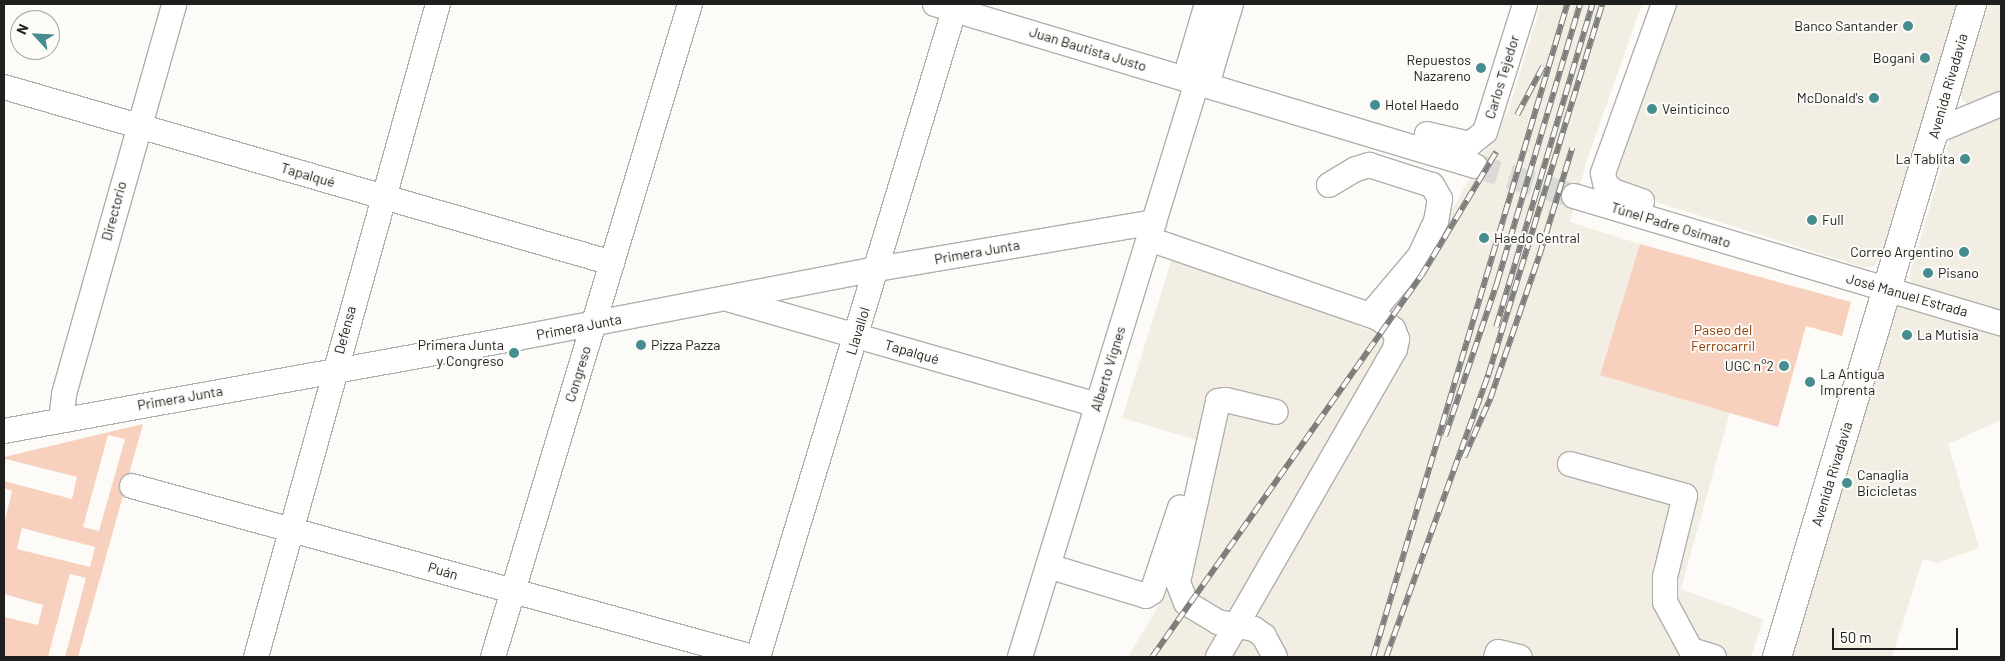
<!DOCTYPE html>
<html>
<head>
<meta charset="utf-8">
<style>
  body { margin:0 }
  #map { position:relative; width:2005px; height:661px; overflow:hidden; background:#fcfbf8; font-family:Barlow,sans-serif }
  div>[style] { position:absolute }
  .built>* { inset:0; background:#f2eee4 }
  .green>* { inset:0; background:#f8d0be }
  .minor-tunnel>* { height:24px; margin-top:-12px; transform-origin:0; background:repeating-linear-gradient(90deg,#dbdad7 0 24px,transparent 0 36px) }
  .roads { filter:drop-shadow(1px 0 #b0afac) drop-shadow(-1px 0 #b0afac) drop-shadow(0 1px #b0afac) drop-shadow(0 -1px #b0afac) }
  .minor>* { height:24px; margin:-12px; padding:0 12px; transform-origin:12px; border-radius:12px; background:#fff }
  .major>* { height:28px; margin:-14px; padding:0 14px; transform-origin:14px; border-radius:14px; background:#fff }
  .rail>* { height:5.5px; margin-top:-2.75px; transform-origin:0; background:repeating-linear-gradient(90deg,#fcfbf8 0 11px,#7e7e7c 0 22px); box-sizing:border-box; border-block:1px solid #7e7e7c }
  .dots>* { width:14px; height:14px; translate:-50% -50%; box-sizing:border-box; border:2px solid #fcfbf8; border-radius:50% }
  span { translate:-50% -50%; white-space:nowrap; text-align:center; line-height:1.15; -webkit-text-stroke:4px #fcfbf8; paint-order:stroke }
  .poi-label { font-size:14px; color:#1f1f1e }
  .right { translate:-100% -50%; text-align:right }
  .left { translate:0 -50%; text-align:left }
  .street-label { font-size:14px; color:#1f1f1e }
  .park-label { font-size:14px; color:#8f3b02 }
  .frame { position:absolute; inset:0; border:5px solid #1f1f1e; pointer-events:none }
  .north { position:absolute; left:10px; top:10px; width:50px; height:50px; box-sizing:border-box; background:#fcfbf8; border:1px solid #a4a3a1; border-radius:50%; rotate:295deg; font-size:14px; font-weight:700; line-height:20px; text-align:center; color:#1f1f1e }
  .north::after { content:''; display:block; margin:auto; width:18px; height:22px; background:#458d8e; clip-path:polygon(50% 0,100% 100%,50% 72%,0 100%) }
  .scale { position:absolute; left:1832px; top:628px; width:126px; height:22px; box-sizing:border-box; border:2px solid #1f1f1e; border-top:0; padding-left:6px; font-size:15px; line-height:18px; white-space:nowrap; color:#1f1f1e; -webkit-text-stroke:4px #fcfbf8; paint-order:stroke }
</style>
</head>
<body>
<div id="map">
  <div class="built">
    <div style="clip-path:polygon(1541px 4px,1642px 4px,1586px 163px,1570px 222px,1640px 244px,1601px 375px,1730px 412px,1681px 589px,1763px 619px,1751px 657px,1128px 657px,1157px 608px,1200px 441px,1122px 418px,1174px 252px,1327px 309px,1368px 331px,1419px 268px,1509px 109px)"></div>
    <div style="clip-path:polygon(1673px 4px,1960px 4px,1883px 258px,1874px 266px,1863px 267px,1618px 190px,1612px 166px)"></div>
    <div style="clip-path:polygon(1989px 4px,2001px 4px,2001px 95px,1968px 105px,1962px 99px,1961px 92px)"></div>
    <div style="clip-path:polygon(2001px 111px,2001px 315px,1913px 286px,1909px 277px,1950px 139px,1954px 134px)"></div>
    <div style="clip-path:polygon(1903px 304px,2001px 330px,2001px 420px,1948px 444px,1979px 548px,1938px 563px,1923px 559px,1892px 657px,1789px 657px,1893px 317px,1896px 308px)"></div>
  </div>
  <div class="green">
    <div style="clip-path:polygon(1640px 244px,1851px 302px,1842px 336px,1806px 326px,1778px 427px,1600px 375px)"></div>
    <div style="clip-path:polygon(evenodd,143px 424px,78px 657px,65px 657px,86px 578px,70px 574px,48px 657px,4px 657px,4px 617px,38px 625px,43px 605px,4px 594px,4px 525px,12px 491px,4px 488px,4px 481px,72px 499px,77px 477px,6px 459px,4px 468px,4px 457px,143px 424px,108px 435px,125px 439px,99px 531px,83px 527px,108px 435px,143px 424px,22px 528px,95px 547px,90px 567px,17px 549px,22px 528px)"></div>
  </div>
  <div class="minor-tunnel">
    <div style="left:1475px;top:166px;width:103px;rotate:16.9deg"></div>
  </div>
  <div class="roads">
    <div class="minor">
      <div style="left:935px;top:4px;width:564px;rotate:16.7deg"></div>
      <div style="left:1197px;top:82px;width:19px;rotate:-115deg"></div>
      <div style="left:1189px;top:65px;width:64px;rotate:-73.6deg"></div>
      <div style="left:4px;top:87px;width:633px;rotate:16.14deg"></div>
      <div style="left:1936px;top:131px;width:70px;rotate:-22.6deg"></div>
      <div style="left:1427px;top:134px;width:44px;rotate:13.1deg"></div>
      <div style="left:1470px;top:144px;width:19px;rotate:-39deg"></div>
      <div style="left:1485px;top:132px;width:134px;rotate:-72.6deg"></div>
      <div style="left:1329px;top:185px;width:31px;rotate:-31deg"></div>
      <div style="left:1356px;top:169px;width:14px;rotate:-17deg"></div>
      <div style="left:1369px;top:165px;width:66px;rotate:17.6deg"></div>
      <div style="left:1432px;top:185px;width:16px;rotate:60deg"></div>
      <div style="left:1440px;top:199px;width:22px;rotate:100deg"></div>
      <div style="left:1436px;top:221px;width:40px;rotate:115deg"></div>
      <div style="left:1419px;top:257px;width:76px;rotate:130.2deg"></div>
      <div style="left:1574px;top:196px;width:445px;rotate:16.6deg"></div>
      <div style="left:1642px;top:201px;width:31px;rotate:-161deg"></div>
      <div style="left:1613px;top:191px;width:11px;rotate:-135deg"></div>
      <div style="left:1605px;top:183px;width:10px;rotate:-101deg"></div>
      <div style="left:1603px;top:173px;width:180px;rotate:-70.2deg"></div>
      <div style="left:1149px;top:239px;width:242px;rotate:19deg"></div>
      <div style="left:1378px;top:318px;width:19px;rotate:36deg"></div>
      <div style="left:1393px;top:329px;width:11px;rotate:68deg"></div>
      <div style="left:1397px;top:339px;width:10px;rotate:101deg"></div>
      <div style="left:1395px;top:349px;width:355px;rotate:119.9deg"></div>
      <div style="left:731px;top:300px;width:381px;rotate:16deg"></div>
      <div style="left:61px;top:420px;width:26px;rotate:-83deg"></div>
      <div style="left:64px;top:394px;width:405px;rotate:-74.2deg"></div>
      <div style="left:4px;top:431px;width:522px;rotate:-10.26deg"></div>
      <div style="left:518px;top:338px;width:366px;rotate:-10.9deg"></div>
      <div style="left:877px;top:269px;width:281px;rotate:-9.6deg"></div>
      <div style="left:1570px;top:464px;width:119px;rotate:15.5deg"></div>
      <div style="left:1685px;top:496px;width:83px;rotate:103.9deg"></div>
      <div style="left:1665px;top:577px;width:25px;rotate:90deg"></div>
      <div style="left:1665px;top:602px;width:55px;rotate:61.6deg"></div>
      <div style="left:1691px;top:650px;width:24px;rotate:17deg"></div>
      <div style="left:132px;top:486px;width:644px;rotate:15.4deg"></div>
      <div style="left:1048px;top:566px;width:102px;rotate:17deg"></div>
      <div style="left:1146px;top:596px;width:7px;rotate:-34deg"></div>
      <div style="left:1152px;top:592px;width:89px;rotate:-71.6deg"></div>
      <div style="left:256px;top:657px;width:678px;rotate:-74.43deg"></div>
      <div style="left:493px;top:657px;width:682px;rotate:-73.21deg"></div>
      <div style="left:758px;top:657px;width:682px;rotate:-73.13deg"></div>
      <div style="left:1020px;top:657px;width:602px;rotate:-72.89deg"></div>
      <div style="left:1197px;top:82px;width:18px;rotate:-38deg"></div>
      <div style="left:1211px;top:71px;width:70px;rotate:-73.4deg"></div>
      <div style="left:1275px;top:657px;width:24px;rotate:-118deg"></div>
      <div style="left:1264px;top:636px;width:12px;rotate:-145deg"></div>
      <div style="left:1254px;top:629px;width:37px;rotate:-169deg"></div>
      <div style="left:1218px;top:622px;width:37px;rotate:-149deg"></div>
      <div style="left:1186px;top:603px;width:22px;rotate:-111deg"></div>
      <div style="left:1178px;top:582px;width:185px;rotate:-77.5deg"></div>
      <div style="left:1218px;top:401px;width:8px;rotate:-7deg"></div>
      <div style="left:1226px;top:400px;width:51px;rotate:13.5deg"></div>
      <div style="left:1496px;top:657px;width:5px;rotate:-68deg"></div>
      <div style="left:1498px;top:652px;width:22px;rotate:13deg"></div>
    </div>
    <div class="major">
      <div style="left:1777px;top:657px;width:681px;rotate:-73.37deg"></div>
    </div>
  </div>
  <div class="rail">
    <div style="left:1517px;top:115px;width:55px;rotate:-62deg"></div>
    <div style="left:1496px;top:327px;width:337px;rotate:-73.4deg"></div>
    <div style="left:1445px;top:436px;width:163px;rotate:-71.3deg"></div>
    <div style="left:1497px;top:282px;width:290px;rotate:-73.4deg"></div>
    <div style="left:1464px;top:457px;width:64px;rotate:-65.9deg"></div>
    <div style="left:1490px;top:399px;width:151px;rotate:-71.1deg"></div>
    <div style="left:1539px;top:256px;width:113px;rotate:-73deg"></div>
    <div style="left:1152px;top:657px;width:466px;rotate:-54.8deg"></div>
    <div style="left:1421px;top:276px;width:145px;rotate:-58.8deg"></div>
    <div style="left:1373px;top:657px;width:681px;rotate:-73.45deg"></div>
    <div style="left:1386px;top:657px;width:300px;rotate:-70.1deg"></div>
    <div style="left:1488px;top:375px;width:388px;rotate:-72.9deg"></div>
  </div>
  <div class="dots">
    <div style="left:1908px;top:26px;background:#458d8e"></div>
    <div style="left:1925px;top:58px;background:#458d8e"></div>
    <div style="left:1481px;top:68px;background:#458d8e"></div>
    <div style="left:1874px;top:98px;background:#458d8e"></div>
    <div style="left:1375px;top:105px;background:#458d8e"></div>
    <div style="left:1652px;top:109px;background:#458d8e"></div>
    <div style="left:1965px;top:159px;background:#458d8e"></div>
    <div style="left:1812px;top:220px;background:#458d8e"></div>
    <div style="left:1484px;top:238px;background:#458d8e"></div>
    <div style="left:1964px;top:252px;background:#458d8e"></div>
    <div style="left:1928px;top:273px;background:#458d8e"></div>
    <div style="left:1907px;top:335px;background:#458d8e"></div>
    <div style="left:641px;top:345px;background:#458d8e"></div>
    <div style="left:514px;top:353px;background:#458d8e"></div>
    <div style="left:1784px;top:366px;background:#458d8e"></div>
    <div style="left:1810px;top:382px;background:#458d8e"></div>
    <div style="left:1847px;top:483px;background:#458d8e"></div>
  </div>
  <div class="poi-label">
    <span class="right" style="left:1898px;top:26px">Banco Santander</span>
    <span class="right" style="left:1915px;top:58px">Bogani</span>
    <span class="right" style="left:1471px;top:68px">Repuestos<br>Nazareno</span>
    <span class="right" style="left:1864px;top:98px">McDonald's</span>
    <span class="left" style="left:1385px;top:105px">Hotel Haedo</span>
    <span class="left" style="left:1662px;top:109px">Veinticinco</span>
    <span class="right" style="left:1955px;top:159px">La Tablita</span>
    <span class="left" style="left:1822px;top:220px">Full</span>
    <span class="left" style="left:1494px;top:238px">Haedo Central</span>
    <span class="right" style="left:1954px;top:252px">Correo Argentino</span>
    <span class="left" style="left:1938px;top:273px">Pisano</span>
    <span class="left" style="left:1917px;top:335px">La Mutisia</span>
    <span class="right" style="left:504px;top:353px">Primera Junta<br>y Congreso</span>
    <span class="left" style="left:651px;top:345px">Pizza Pazza</span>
    <span class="right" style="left:1774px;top:366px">UGC n°2</span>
    <span class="left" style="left:1820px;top:382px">La Antigua<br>Imprenta</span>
    <span class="left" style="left:1857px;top:483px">Canaglia<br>Bicicletas</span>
  </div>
  <div class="street-label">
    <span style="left:1088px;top:49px;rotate:17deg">Juan Bautista Justo</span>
    <span style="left:1502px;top:77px;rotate:-73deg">Carlos Tejedor</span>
    <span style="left:1948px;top:86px;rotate:-74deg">Avenida Rivadavia</span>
    <span style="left:308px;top:175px;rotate:16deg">Tapalqué</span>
    <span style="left:114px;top:211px;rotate:-75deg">Directorio</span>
    <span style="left:1671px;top:225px;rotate:17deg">Túnel Padre Osimato</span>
    <span style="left:977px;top:252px;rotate:-10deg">Primera Junta</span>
    <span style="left:1907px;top:295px;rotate:16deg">José Manuel Estrada</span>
    <span style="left:579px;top:327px;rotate:-11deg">Primera Junta</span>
    <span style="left:345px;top:330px;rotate:-75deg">Defensa</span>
    <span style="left:858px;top:331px;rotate:-73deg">Llavallol</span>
    <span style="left:912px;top:352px;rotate:16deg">Tapalqué</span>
    <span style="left:1108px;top:369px;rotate:-73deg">Alberto Vignes</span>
    <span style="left:578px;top:374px;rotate:-73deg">Congreso</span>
    <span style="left:180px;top:398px;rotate:-10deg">Primera Junta</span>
    <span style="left:1832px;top:474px;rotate:-73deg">Avenida Rivadavia</span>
    <span style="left:443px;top:571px;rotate:16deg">Puán</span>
  </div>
  <div class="park-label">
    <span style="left:1723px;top:338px">Paseo del<br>Ferrocarril</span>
  </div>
  <div class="frame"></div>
  <div class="north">N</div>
  <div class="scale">50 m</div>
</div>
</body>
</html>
